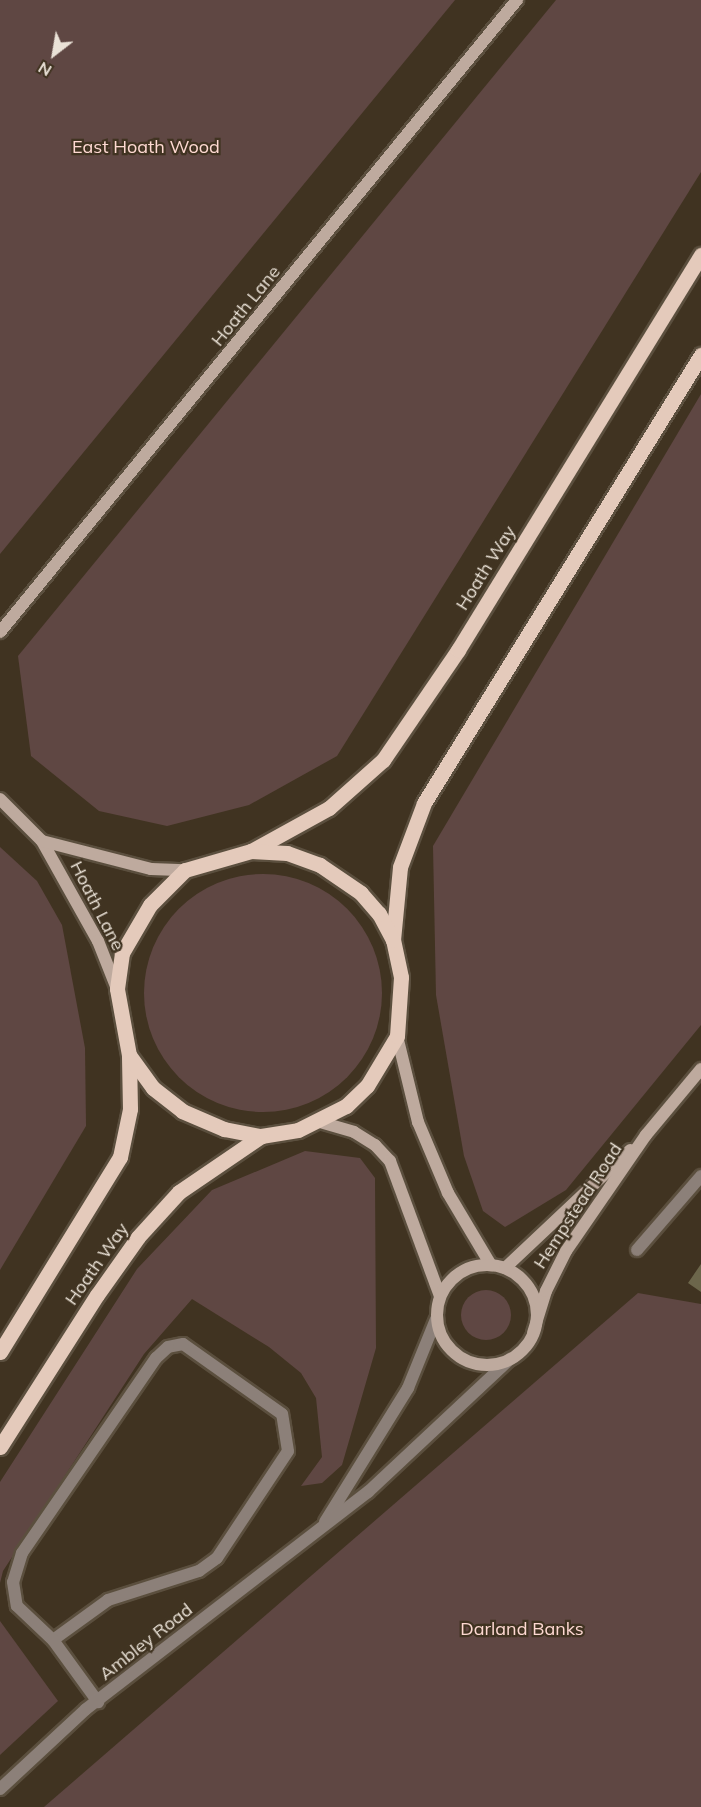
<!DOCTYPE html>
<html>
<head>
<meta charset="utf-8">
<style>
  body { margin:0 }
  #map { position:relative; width:701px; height:1807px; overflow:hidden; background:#403321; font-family:Mulish,sans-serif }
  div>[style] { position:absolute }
  .green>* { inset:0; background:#5f4743 }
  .round { border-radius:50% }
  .building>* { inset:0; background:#6c664b }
  .roads { filter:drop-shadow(2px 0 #5b4f3e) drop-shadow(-2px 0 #5b4f3e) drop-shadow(0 2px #5b4f3e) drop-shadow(0 -2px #5b4f3e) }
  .lane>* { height:12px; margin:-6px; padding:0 6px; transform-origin:6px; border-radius:6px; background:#8c8079 }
  .street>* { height:12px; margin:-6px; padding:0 6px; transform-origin:6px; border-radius:6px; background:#8c8079 }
  .secondary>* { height:12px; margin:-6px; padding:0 6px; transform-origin:6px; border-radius:6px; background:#beaa9e }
  .secondary>.ring { margin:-6px; padding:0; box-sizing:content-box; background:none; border:12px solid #beaa9e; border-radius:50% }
  .primary>* { height:15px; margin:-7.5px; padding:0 7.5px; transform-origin:7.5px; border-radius:7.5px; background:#e4cabb }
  span { translate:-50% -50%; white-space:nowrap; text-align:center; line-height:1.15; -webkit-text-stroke:4.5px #403321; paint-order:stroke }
  .park-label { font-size:18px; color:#fed9d2 }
  .street-label { font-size:18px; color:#eae2d7 }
  .north { position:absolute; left:24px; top:24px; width:60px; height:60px; -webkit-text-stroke:4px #403321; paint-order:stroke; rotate:211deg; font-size:16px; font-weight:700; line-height:24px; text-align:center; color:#eae2d7 }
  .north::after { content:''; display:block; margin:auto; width:21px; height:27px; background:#eae2d7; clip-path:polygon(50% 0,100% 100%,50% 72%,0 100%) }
</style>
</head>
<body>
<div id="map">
  <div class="green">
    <div style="clip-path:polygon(0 0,455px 0,0 554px)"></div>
    <div style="clip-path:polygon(556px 0,701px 0,701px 172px,337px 756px,249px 805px,167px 826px,99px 811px,31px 756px,18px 656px)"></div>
    <div style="clip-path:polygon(701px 394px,701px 1025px,566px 1190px,505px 1227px,483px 1211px,464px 1156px,436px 995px,433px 846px)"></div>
    <div style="clip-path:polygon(0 847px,37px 881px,62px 925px,85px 1048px,86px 1126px,0 1270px)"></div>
    <div class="round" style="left:144px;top:874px;width:238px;height:238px"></div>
    <div style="clip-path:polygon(305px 1151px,360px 1158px,375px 1178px,376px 1348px,342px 1465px,322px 1483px,301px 1486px,322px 1457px,316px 1398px,301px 1373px,269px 1347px,192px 1299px,144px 1354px,3px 1571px,0 1583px,0 1482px,137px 1269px,212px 1190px)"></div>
    <div class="round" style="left:461px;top:1290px;width:50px;height:50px"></div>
    <div style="clip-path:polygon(638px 1293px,701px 1304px,701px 1807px,44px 1807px)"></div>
    <div style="clip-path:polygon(0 1621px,58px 1701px,0 1755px)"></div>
  </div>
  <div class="building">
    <div style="clip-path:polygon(701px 1264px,701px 1292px,688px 1283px)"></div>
  </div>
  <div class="roads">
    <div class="lane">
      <div style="left:53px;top:1640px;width:68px;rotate:-36deg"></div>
      <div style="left:108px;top:1600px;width:96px;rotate:-17.7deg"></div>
      <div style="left:199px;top:1571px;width:22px;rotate:-36deg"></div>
      <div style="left:217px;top:1558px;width:128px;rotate:-56.4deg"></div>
      <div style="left:288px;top:1451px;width:37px;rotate:-99deg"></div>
      <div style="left:282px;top:1414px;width:121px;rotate:-144.7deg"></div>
      <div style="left:183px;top:1344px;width:15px;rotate:169deg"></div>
      <div style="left:168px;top:1347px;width:16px;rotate:137deg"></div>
      <div style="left:156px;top:1358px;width:237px;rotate:124.5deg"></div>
      <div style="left:22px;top:1553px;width:30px;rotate:107deg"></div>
      <div style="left:13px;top:1582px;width:24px;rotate:81deg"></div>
      <div style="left:17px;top:1606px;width:50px;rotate:43.4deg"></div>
      <div style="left:53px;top:1640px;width:77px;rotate:54deg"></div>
    </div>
    <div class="street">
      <div style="left:637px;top:1250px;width:98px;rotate:-49.1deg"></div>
      <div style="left:325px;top:1522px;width:158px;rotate:-58.2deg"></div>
      <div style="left:408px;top:1388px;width:74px;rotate:-67.9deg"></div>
      <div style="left:0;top:1789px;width:117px;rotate:-42.9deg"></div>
      <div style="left:86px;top:1709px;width:356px;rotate:-37.6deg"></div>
      <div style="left:368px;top:1492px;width:195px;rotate:-43.1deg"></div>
    </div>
    <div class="secondary">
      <div style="left:0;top:632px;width:817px;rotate:-50.72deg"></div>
      <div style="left:0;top:799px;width:59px;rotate:45deg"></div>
      <div style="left:42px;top:841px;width:115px;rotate:60.8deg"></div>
      <div style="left:98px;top:941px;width:52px;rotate:68.4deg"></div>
      <div style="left:42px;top:841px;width:113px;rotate:14.4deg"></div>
      <div style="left:151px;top:869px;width:34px;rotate:2deg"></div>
      <div style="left:397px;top:1036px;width:89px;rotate:76.3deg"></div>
      <div style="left:418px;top:1122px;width:77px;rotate:67.1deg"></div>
      <div style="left:448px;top:1193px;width:84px;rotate:59.2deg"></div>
      <div style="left:320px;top:1122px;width:35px;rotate:16deg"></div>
      <div style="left:354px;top:1132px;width:25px;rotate:32deg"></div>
      <div style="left:375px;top:1145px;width:22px;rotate:47deg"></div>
      <div style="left:390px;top:1161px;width:144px;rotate:69.7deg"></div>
      <div class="ring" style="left:437px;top:1265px;width:88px;height:88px"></div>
      <div style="left:505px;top:1268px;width:172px;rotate:-43.3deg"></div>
      <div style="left:533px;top:1333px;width:44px;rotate:-72.8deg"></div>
      <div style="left:546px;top:1291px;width:45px;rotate:-63.4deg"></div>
      <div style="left:566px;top:1251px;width:141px;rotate:-55.4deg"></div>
      <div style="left:646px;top:1135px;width:86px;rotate:-50.2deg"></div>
    </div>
    <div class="primary">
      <div style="left:251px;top:851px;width:89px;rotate:-28.9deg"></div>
      <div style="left:329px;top:808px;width:72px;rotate:-41.6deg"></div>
      <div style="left:383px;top:760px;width:133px;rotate:-55.7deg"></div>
      <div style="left:458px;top:650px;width:464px;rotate:-58.4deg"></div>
      <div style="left:393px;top:940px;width:73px;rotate:-84.5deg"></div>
      <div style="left:400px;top:867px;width:68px;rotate:-69.4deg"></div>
      <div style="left:424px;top:803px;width:527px;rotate:-58.27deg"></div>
      <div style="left:0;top:1352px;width:229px;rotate:-58.4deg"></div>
      <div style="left:120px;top:1157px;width:49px;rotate:-78.2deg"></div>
      <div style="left:130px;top:1109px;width:54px;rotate:-91.1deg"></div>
      <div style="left:0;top:1447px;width:180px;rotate:-57.5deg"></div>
      <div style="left:97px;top:1295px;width:71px;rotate:-54.7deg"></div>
      <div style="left:138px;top:1237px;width:61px;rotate:-47.7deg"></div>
      <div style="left:179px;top:1192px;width:99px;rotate:-34.3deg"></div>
      <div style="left:261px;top:1136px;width:37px;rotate:-9deg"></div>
      <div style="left:298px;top:1130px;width:54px;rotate:-26.6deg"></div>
      <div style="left:346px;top:1106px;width:29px;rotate:-44deg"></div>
      <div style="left:367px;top:1086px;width:58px;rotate:-59deg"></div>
      <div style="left:397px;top:1036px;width:59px;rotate:-86.1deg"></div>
      <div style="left:401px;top:977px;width:38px;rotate:-102deg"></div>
      <div style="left:393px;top:940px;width:30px;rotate:-118deg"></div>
      <div style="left:379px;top:914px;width:28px;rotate:-131deg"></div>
      <div style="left:361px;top:893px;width:50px;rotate:-145.7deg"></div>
      <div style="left:320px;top:865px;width:35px;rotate:-160deg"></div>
      <div style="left:287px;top:853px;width:36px;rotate:-177deg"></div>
      <div style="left:251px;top:851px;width:69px;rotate:163.9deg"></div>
      <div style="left:185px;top:870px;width:49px;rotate:135deg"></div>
      <div style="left:150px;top:905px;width:56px;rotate:120.3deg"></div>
      <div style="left:122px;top:953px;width:36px;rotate:98deg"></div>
      <div style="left:117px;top:989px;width:67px;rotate:79.7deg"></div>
      <div style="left:129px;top:1055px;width:41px;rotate:54deg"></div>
      <div style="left:153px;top:1088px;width:37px;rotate:38deg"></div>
      <div style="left:182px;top:1111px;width:46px;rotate:23.2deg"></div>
      <div style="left:224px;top:1129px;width:38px;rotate:11deg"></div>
    </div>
  </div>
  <div class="park-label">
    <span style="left:146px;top:147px">East Hoath Wood</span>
    <span style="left:522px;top:1629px">Darland Banks</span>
  </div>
  <div class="street-label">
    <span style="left:246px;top:306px;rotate:-51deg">Hoath Lane</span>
    <span style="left:486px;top:568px;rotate:-58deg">Hoath Way</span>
    <span style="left:97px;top:906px;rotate:63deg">Hoath Lane</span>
    <span style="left:578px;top:1206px;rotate:-57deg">Hempstead Road</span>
    <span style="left:97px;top:1264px;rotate:-55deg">Hoath Way</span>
    <span style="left:146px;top:1642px;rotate:-38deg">Ambley Road</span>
  </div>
  <div class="north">N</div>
</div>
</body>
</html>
